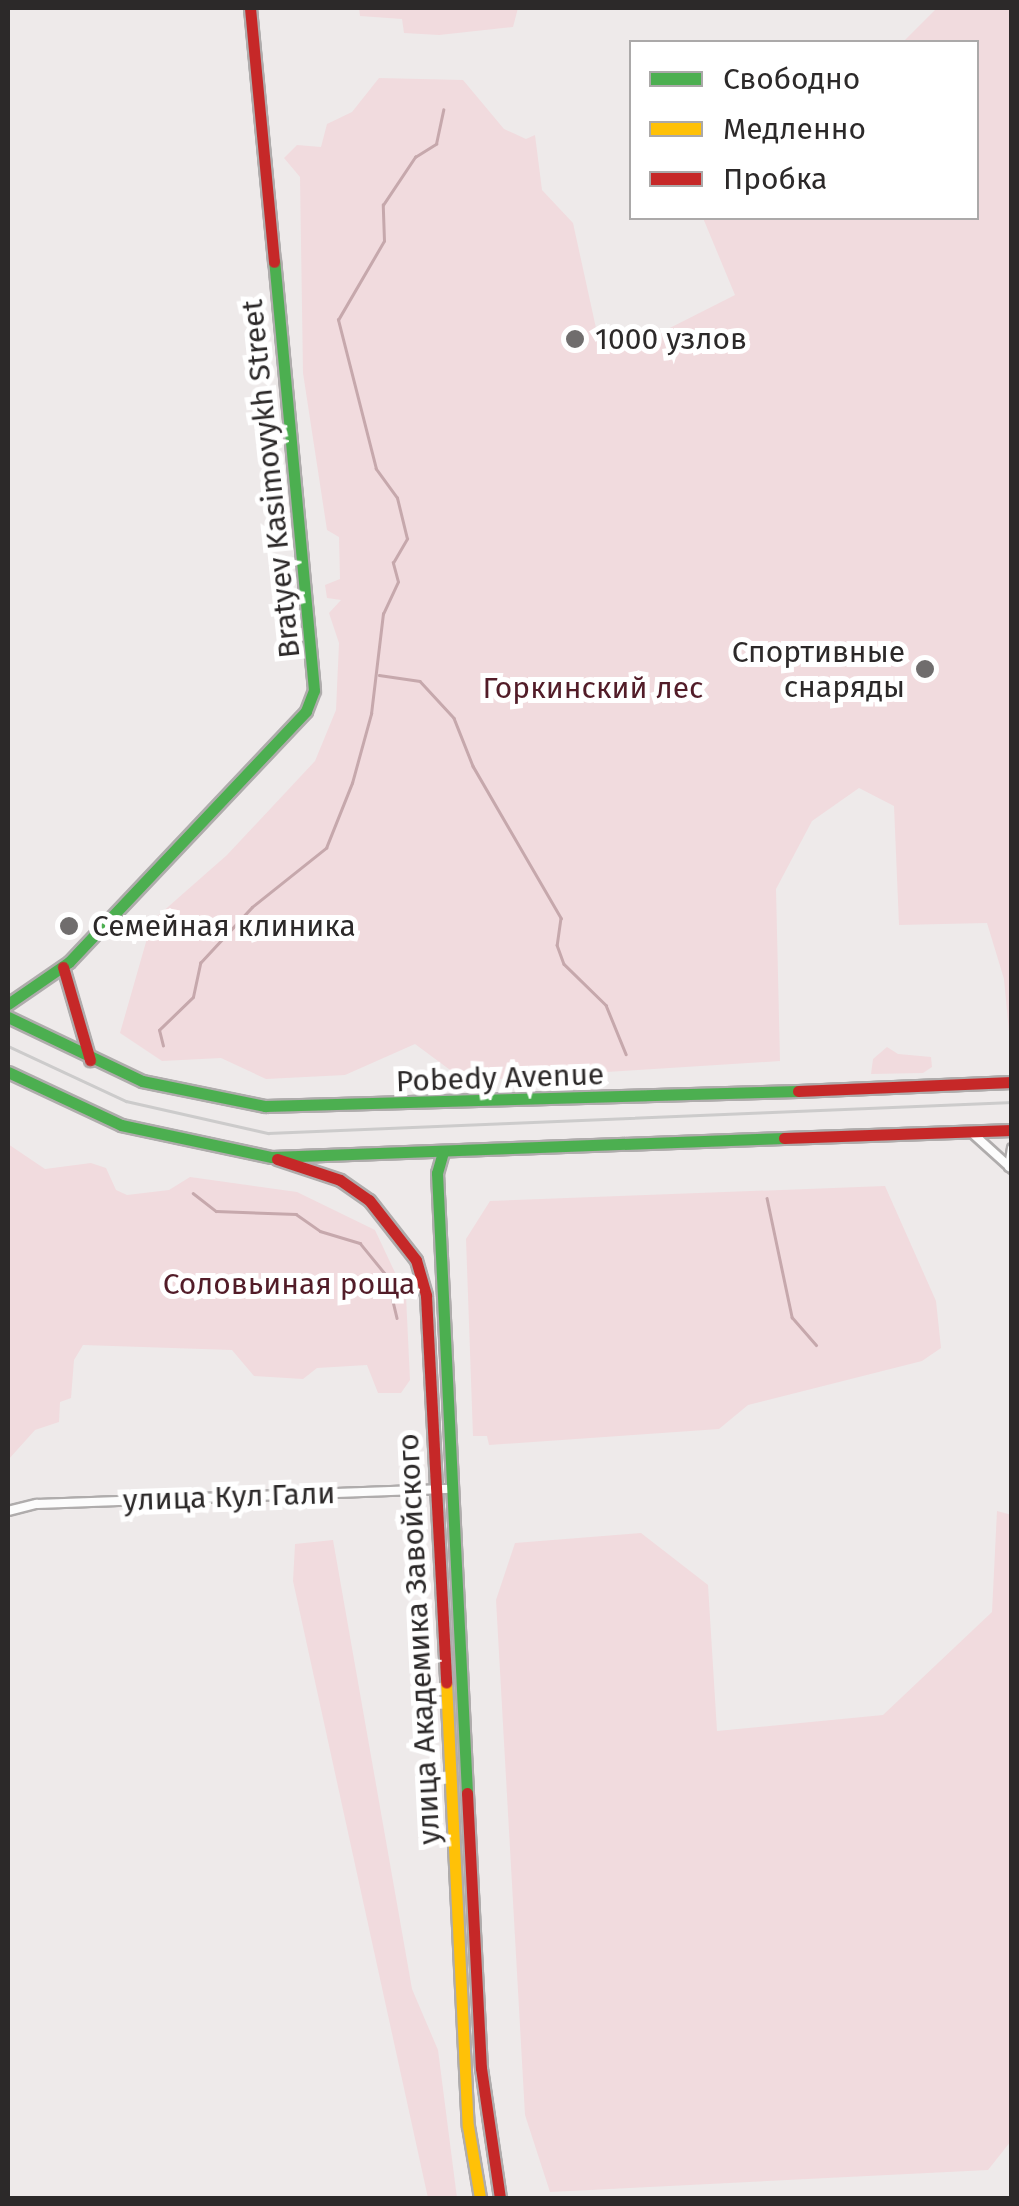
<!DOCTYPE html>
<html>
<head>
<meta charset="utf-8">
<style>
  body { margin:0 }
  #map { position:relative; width:1019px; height:2206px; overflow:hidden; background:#eeeaea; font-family:"Fira Sans",sans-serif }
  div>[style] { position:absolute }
  .green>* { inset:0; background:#f1dbde }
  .stream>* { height:2.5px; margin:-1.25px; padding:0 1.25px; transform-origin:1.25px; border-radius:1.25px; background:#c6a8ac }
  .roads { filter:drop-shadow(2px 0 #afacac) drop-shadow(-2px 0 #afacac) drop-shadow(0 2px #afacac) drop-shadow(0 -2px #afacac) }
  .street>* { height:8px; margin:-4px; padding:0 4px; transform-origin:4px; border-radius:4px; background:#fcfcfc }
  .fast>* { height:11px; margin:-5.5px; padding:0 5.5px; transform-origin:5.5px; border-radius:5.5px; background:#4caf50 }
  .slow>* { height:11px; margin:-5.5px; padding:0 5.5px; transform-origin:5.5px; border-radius:5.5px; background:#ffc107 }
  .jam>* { height:11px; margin:-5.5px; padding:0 5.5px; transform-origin:5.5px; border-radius:5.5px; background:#c62828 }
  .tram>* { height:2.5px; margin:-1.25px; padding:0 1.25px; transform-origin:1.25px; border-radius:1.25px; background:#cccbcb }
  .dots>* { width:28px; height:28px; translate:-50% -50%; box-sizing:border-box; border:5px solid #fff; border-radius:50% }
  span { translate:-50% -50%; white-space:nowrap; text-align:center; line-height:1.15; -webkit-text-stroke:10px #fff; paint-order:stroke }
  .poi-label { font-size:30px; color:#2c2929 }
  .left { translate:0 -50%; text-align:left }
  .right { translate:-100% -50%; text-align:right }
  .street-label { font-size:30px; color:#2c2929 }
  .park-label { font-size:30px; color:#521c28 }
  .frame { position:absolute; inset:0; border:10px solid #2c2929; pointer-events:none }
  .legend { position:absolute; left:629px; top:40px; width:350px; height:180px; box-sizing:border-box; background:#fff; border:2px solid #aba9a9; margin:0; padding:12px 18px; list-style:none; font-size:30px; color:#2c2929 }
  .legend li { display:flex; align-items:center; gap:20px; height:50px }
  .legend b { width:50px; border:2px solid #aba9a9 }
</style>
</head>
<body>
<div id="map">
  <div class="green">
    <div style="clip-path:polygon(359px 8px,518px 8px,513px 27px,439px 35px,404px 33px,402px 19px,360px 16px)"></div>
    <div style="clip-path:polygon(937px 8px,1011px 8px,1011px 1053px,1004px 979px,987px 923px,899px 925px,894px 806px,859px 788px,812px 821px,776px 889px,780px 1061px,465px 1081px,415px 1044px,345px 1075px,266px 1079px,221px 1058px,162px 1061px,120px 1033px,152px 921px,227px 855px,315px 761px,336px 710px,339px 643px,329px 613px,341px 600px,327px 598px,325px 585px,340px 579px,339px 537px,327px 530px,303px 373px,300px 177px,284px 158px,297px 145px,321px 147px,327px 124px,352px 112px,379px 78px,463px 80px,504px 129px,526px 139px,535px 135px,542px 190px,573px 223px,596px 328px,648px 339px,735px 295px,703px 218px,976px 218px,976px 42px,903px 42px)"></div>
    <div style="clip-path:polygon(887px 1047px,898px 1054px,931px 1057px,932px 1067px,923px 1073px,871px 1074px,873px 1059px)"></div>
    <div style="clip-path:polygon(8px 1144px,45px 1169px,91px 1163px,106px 1168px,116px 1190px,127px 1195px,169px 1190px,190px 1177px,297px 1192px,375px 1230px,406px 1296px,410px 1380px,401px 1393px,378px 1393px,367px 1365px,317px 1368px,303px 1379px,254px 1376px,232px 1350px,83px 1345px,74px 1360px,71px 1398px,60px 1402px,59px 1422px,35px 1430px,8px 1460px)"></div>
    <div style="clip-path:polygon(885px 1186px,936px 1301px,941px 1348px,922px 1361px,748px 1405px,719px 1429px,489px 1445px,487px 1436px,473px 1436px,466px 1239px,490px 1201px)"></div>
    <div style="clip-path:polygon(997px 1511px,1012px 1515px,1011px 2141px,988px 2170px,550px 2192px,525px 2115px,496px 1600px,515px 1543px,641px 1533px,708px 1585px,717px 1731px,883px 1715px,992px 1612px)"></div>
    <div style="clip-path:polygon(333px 1540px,412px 1989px,438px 2050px,457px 2198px,428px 2198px,293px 1581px,295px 1544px)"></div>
  </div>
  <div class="stream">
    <div style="left:379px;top:675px;width:41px;rotate:8.3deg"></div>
    <div style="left:420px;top:681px;width:50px;rotate:47.4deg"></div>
    <div style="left:454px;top:718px;width:52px;rotate:68.4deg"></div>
    <div style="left:473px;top:766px;width:176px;rotate:59.9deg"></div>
    <div style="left:561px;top:918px;width:27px;rotate:98deg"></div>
    <div style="left:557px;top:945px;width:20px;rotate:70deg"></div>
    <div style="left:564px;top:964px;width:59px;rotate:44.3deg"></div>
    <div style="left:606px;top:1005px;width:53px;rotate:67.8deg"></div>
    <div style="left:163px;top:1046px;width:16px;rotate:-104deg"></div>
    <div style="left:159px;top:1030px;width:47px;rotate:-44.1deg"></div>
    <div style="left:193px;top:997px;width:35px;rotate:-78deg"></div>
    <div style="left:200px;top:963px;width:76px;rotate:-47.1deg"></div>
    <div style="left:252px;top:907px;width:95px;rotate:-38.6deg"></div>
    <div style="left:326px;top:848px;width:70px;rotate:-68.2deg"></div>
    <div style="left:352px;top:783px;width:72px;rotate:-74.6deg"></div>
    <div style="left:371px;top:714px;width:101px;rotate:-83.2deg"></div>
    <div style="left:383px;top:614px;width:35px;rotate:-65deg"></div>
    <div style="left:398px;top:582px;width:20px;rotate:-105deg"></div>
    <div style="left:393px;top:563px;width:28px;rotate:-60deg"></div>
    <div style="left:407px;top:539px;width:42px;rotate:-103.7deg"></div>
    <div style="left:397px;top:498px;width:36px;rotate:-126deg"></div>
    <div style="left:376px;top:469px;width:154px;rotate:-104.3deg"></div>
    <div style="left:338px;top:320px;width:91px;rotate:-59.8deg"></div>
    <div style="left:384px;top:241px;width:36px;rotate:-92deg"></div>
    <div style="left:383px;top:205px;width:58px;rotate:-56.3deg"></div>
    <div style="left:415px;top:157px;width:25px;rotate:-32deg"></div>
    <div style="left:436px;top:144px;width:35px;rotate:-78deg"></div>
    <div style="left:193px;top:1193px;width:29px;rotate:38deg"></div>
    <div style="left:216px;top:1211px;width:80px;rotate:2.1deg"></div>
    <div style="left:296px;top:1214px;width:29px;rotate:35deg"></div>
    <div style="left:320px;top:1231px;width:42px;rotate:16.7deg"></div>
    <div style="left:360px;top:1243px;width:43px;rotate:50.7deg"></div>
    <div style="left:387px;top:1276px;width:43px;rotate:76.6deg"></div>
    <div style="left:767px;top:1198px;width:122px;rotate:78.1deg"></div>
    <div style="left:792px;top:1317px;width:37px;rotate:49deg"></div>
  </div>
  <div class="roads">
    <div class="street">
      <div style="left:971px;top:1132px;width:55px;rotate:42.1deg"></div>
      <div style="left:1009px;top:1167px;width:19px;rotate:-81deg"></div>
      <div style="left:8px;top:1511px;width:30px;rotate:-14deg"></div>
      <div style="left:37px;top:1504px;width:415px;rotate:-2.1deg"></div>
    </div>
    <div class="fast">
      <div style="left:8px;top:1004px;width:74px;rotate:-34.5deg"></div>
      <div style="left:69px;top:962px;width:345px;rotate:-46.6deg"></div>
      <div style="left:306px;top:711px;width:22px;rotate:-69deg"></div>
      <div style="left:314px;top:690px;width:430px;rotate:-95.3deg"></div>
      <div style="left:8px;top:1017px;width:148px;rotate:25.5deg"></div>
      <div style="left:142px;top:1081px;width:126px;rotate:11.5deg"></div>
      <div style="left:265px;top:1106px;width:533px;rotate:-1.61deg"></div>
      <div style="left:8px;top:1072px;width:125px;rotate:25.1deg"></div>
      <div style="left:121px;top:1125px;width:154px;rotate:12deg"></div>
      <div style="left:272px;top:1157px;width:512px;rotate:-2.13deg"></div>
      <div style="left:443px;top:1152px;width:22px;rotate:106deg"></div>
      <div style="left:437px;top:1173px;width:621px;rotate:87.23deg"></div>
    </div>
    <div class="slow">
      <div style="left:446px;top:1682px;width:445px;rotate:87.2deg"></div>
      <div style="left:468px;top:2126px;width:73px;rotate:80.5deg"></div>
    </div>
    <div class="jam">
      <div style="left:250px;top:8px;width:255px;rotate:84.6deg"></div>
      <div style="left:63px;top:967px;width:97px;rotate:73.8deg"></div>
      <div style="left:798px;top:1091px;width:214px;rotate:-2.4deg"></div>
      <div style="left:784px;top:1138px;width:228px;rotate:-2deg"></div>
      <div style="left:277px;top:1159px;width:66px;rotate:18.4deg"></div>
      <div style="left:340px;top:1180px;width:35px;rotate:35deg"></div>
      <div style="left:369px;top:1200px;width:76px;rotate:51.9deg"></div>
      <div style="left:416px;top:1260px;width:37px;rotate:74deg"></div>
      <div style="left:426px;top:1296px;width:387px;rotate:87deg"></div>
      <div style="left:467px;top:1793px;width:275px;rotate:87.1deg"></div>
      <div style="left:481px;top:2068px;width:131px;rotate:81.7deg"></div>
    </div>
  </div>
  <div class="tram">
    <div style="left:8px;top:1046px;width:130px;rotate:25deg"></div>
    <div style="left:126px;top:1101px;width:146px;rotate:12.7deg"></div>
    <div style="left:268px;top:1133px;width:745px;rotate:-2.39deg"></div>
  </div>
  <div class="dots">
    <div style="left:575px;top:339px;background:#706d6d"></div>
    <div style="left:925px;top:669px;background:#706d6d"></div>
    <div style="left:69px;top:926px;background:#706d6d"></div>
  </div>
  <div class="poi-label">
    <span class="left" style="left:595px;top:339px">1000 узлов</span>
    <span class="right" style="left:905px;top:669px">Спортивные<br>снаряды</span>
    <span class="left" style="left:92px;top:926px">Семейная клиника</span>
  </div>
  <div class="street-label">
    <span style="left:271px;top:479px;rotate:-96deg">Bratyev Kasimovykh Street</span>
    <span style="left:500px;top:1078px;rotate:-2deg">Pobedy Avenue</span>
    <span style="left:229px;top:1497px;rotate:-2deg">улица Кул Гали</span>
    <span style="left:419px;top:1639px;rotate:-93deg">улица Академика Завойского</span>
  </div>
  <div class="park-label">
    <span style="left:593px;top:688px">Горкинский лес</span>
    <span style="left:289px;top:1284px">Соловьиная роща</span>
  </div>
  <div class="frame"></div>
  <ul class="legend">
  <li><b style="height:12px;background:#4caf50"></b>Свободно</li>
  <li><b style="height:12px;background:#ffc107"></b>Медленно</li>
  <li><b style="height:12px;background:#c62828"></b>Пробка</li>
  </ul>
</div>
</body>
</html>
